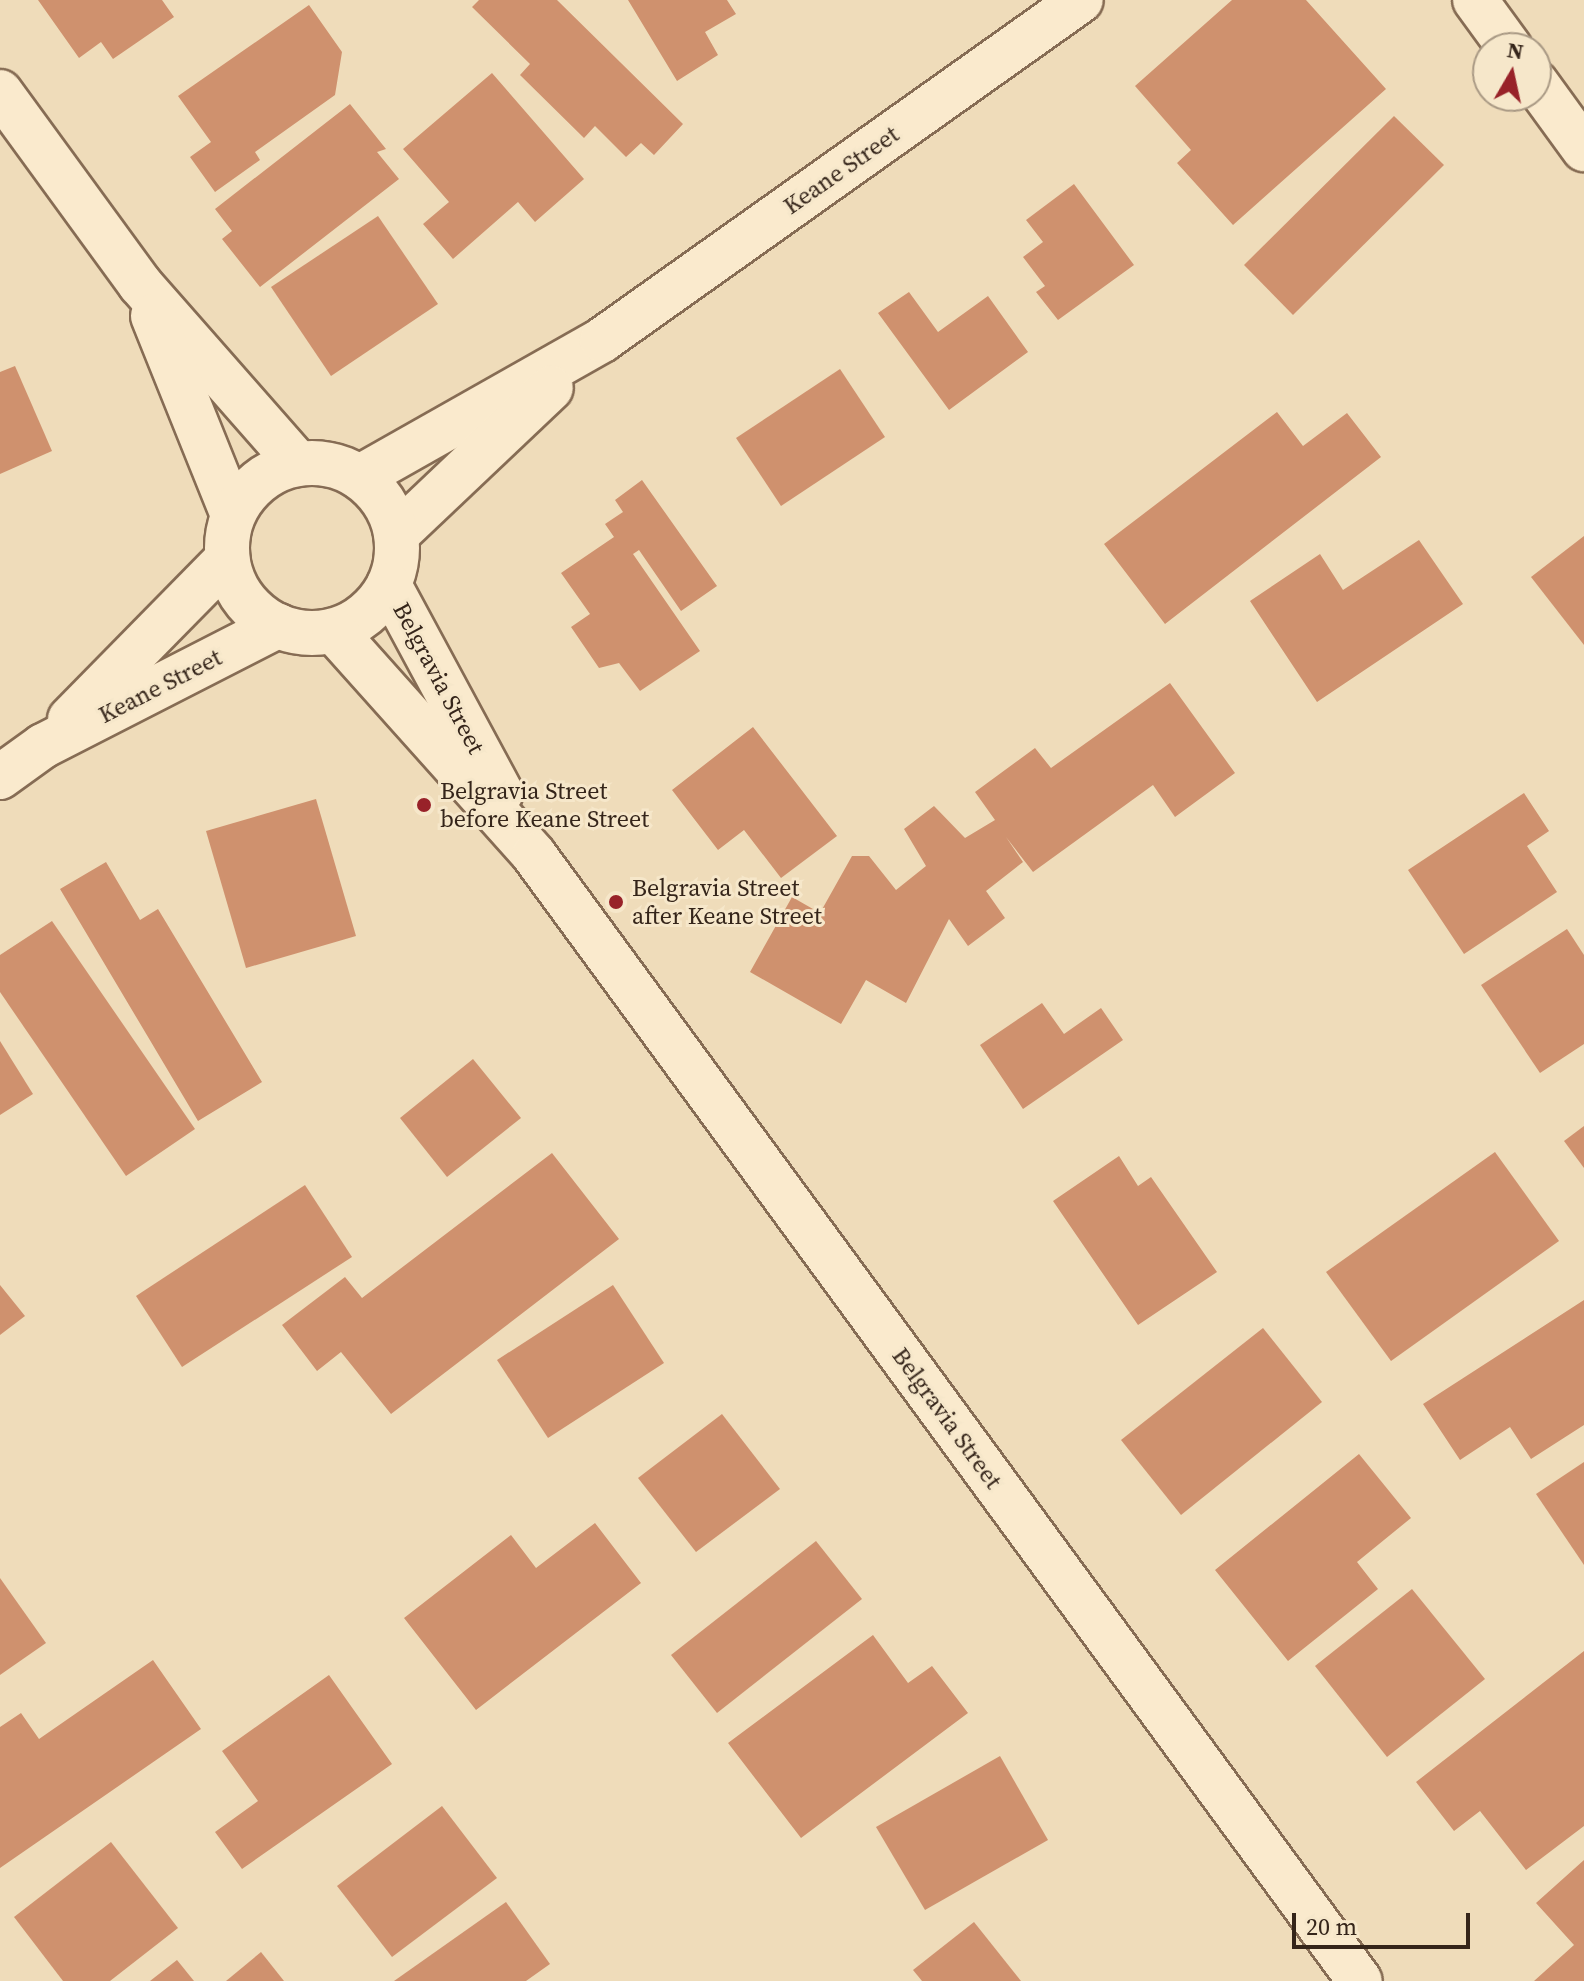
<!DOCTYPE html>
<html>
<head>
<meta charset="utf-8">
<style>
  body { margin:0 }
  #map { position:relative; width:1584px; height:1981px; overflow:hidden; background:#efdcba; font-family:"Source Serif 4",serif }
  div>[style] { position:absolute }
  .building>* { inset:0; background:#cf916e }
  .roads { filter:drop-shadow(2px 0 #866c54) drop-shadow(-2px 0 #866c54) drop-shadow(0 2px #866c54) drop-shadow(0 -2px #866c54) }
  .street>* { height:44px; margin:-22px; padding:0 22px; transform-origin:22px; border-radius:22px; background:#faeacd }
  .secondary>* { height:44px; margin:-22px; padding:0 22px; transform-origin:22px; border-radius:22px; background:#faeacd }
  .secondary>.ring { margin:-22px; padding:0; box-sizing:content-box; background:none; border:44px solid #faeacd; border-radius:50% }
  .dots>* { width:22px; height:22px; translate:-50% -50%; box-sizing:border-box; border:4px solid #f6e7ca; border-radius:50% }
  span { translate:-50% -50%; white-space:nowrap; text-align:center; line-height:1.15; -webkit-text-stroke:6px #f6e7ca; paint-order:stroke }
  .street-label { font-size:24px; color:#35251a }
  .poi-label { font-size:24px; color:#35251a }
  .left { translate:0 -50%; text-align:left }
  .north { position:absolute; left:1472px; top:32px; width:80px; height:80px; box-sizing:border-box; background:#f6e7ca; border:2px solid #a99984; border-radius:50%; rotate:9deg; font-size:22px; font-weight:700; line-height:32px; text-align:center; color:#35251a }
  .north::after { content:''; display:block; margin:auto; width:28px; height:36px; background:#982229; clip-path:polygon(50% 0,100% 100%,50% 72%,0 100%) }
  .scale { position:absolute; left:1292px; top:1913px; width:178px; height:36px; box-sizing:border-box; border:4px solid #35251a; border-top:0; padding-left:10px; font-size:24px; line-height:28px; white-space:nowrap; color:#35251a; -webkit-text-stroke:6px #f6e7ca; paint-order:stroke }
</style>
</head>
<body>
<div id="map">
  <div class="building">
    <div style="clip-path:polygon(38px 0,162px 0,174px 17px,113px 59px,101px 42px,79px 58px)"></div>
    <div style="clip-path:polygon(479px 0,557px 0,683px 124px,654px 155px,641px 143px,626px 157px,595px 126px,584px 138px,520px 75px,530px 64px,472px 7px)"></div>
    <div style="clip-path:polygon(628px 0,727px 0,736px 14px,705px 32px,718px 55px,677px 81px)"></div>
    <div style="clip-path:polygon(1232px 0,1306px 0,1386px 89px,1233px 225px,1177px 163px,1191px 150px,1135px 86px)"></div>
    <div style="clip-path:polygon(309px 5px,342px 52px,335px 95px,255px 152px,260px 160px,215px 192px,190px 157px,211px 142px,178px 96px)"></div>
    <div style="clip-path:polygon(492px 73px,584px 179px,535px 222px,518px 202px,453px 259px,423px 224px,449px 202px,403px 149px)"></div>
    <div style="clip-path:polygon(350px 104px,386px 149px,377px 152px,399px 179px,260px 287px,222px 239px,232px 231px,215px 209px)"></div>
    <div style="clip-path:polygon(1394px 116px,1444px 165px,1293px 315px,1244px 265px)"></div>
    <div style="clip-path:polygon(1074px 184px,1134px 265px,1058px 320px,1036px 292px,1045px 286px,1023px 257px,1043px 242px,1026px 220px)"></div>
    <div style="clip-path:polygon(378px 216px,438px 304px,331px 376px,271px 287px)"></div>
    <div style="clip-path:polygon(909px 292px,938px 332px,988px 296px,1028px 352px,949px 410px,878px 313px)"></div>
    <div style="clip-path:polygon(15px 366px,52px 451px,0 474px,0 372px)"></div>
    <div style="clip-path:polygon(840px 369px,885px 437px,781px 506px,736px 438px)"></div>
    <div style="clip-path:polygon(1277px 412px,1303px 446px,1347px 413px,1381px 457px,1165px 624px,1104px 544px)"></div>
    <div style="clip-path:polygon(642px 480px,717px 586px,681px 611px,639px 550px,633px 554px,700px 651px,640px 691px,619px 663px,599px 668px,571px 627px,590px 614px,561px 573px,614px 537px,605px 524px,623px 512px,615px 500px)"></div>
    <div style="clip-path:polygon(1584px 536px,1584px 645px,1531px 577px)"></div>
    <div style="clip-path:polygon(1419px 540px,1463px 604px,1317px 702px,1250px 601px,1320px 554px,1343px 590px)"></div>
    <div style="clip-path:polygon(1170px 683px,1235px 773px,1175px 817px,1153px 785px,1033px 872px,1006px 837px,1023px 862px,986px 891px,1005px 918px,968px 946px,949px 919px,906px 1003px,866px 980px,841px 1024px,750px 972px,792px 897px,820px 913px,852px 856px,869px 856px,896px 890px,926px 866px,904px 829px,934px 806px,965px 838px,995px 820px,975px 792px,1035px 748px,1051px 768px)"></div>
    <div style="clip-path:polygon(753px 727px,837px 836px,781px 878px,744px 830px,718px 850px,672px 790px)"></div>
    <div style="clip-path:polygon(1524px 793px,1549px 831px,1527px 846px,1557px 892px,1464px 954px,1408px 870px)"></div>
    <div style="clip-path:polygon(316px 799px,356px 936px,246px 968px,206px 831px)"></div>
    <div style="clip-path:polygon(106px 862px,140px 920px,158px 909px,262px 1082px,198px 1121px,60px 889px)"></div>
    <div style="clip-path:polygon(52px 921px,195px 1129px,126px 1176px,0 992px,0 955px)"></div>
    <div style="clip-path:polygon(1567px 929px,1584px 955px,1584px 1044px,1540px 1073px,1481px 985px)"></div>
    <div style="clip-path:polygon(1042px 1003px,1064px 1034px,1101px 1008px,1123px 1040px,1023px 1109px,980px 1045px)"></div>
    <div style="clip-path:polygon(0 1041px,33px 1094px,0 1115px)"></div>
    <div style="clip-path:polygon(473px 1059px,521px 1118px,447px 1177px,400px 1118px)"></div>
    <div style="clip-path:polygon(1584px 1126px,1584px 1168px,1564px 1141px)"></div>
    <div style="clip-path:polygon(1495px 1152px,1559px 1241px,1391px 1361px,1326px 1272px)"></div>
    <div style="clip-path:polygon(552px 1153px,619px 1239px,391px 1414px,341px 1352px,317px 1371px,282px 1325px,345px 1277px,362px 1298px)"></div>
    <div style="clip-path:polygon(1119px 1156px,1138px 1186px,1151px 1177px,1217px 1272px,1138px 1325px,1053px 1201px)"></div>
    <div style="clip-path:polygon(305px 1185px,352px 1257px,182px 1367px,136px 1296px)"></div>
    <div style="clip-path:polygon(0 1285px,25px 1316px,0 1335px)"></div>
    <div style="clip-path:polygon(613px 1285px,664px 1363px,548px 1438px,497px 1360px)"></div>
    <div style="clip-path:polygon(1584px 1300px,1584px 1425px,1531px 1459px,1510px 1427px,1460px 1460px,1423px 1404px)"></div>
    <div style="clip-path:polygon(1263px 1328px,1322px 1402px,1181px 1515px,1121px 1440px)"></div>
    <div style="clip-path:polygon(722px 1414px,780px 1489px,696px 1552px,638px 1478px)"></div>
    <div style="clip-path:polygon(1359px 1454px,1411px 1518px,1357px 1562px,1378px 1589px,1288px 1661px,1215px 1570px)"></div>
    <div style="clip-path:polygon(1584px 1462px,1584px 1565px,1536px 1494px)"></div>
    <div style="clip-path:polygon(595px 1523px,641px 1583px,476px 1710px,404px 1618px,511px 1535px,536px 1568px)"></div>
    <div style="clip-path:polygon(816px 1541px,862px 1599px,717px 1713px,671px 1655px)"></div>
    <div style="clip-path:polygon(0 1578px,46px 1643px,0 1675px)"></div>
    <div style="clip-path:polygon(1412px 1589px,1485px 1679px,1387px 1757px,1315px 1666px)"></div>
    <div style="clip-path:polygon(873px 1635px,908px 1683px,932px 1666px,968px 1713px,801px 1838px,728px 1743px)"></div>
    <div style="clip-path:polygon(1584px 1651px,1584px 1826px,1526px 1870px,1480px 1811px,1454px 1831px,1416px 1782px)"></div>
    <div style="clip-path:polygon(153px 1660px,201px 1729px,0 1868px,0 1727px,21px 1713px,39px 1739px)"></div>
    <div style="clip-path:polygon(329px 1675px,392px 1764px,242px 1869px,215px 1832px,258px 1801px,222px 1751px)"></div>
    <div style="clip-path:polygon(1000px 1756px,1048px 1840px,925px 1910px,876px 1827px)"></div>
    <div style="clip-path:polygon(442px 1806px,497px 1878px,392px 1957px,337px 1886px)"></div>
    <div style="clip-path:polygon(111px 1842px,178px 1928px,110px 1981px,63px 1981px,14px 1917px)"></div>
    <div style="clip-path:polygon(1584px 1860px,1584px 1981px,1534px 1981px,1574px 1945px,1536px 1903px)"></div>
    <div style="clip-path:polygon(506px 1902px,550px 1964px,526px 1981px,394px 1981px)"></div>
    <div style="clip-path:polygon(974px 1922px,1021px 1981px,922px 1981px,913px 1970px)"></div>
    <div style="clip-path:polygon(261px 1952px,284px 1981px,226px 1981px)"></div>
    <div style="clip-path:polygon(177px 1960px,194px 1981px,150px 1981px)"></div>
  </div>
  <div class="roads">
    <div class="street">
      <div style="left:1475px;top:0;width:59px;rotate:53.9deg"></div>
      <div style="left:1536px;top:83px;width:82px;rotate:54deg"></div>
      <div style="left:360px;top:477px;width:278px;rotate:-29.5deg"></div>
      <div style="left:602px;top:340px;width:587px;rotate:-35.37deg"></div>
      <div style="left:397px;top:534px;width:212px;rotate:-43.5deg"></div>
      <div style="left:70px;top:719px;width:224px;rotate:-45.5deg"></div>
      <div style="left:0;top:777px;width:53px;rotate:-35.8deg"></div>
      <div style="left:43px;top:746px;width:264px;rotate:-27.1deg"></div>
    </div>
    <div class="secondary">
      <div style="left:0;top:92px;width:238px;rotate:53.9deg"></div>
      <div style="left:140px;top:284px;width:238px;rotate:48.7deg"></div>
      <div style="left:153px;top:316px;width:214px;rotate:68.1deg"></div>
      <div class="ring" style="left:227px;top:463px;width:126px;height:126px"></div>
      <div style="left:389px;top:585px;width:236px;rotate:61.7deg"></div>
      <div style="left:334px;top:631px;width:300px;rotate:48.2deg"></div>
      <div style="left:534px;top:855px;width:1396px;rotate:53.74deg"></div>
    </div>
  </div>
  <div class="dots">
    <div style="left:424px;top:805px;background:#982229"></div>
    <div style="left:616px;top:902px;background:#982229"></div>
  </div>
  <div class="street-label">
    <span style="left:841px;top:170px;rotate:-35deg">Keane Street</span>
    <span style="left:439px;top:678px;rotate:62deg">Belgravia Street</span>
    <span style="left:160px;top:686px;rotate:-27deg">Keane Street</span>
    <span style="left:947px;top:1418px;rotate:54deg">Belgravia Street</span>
  </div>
  <div class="poi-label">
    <span class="left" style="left:440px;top:805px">Belgravia Street<br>before Keane Street</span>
    <span class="left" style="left:632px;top:902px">Belgravia Street<br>after Keane Street</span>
  </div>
  <div class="north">N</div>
  <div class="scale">20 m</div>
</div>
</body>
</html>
